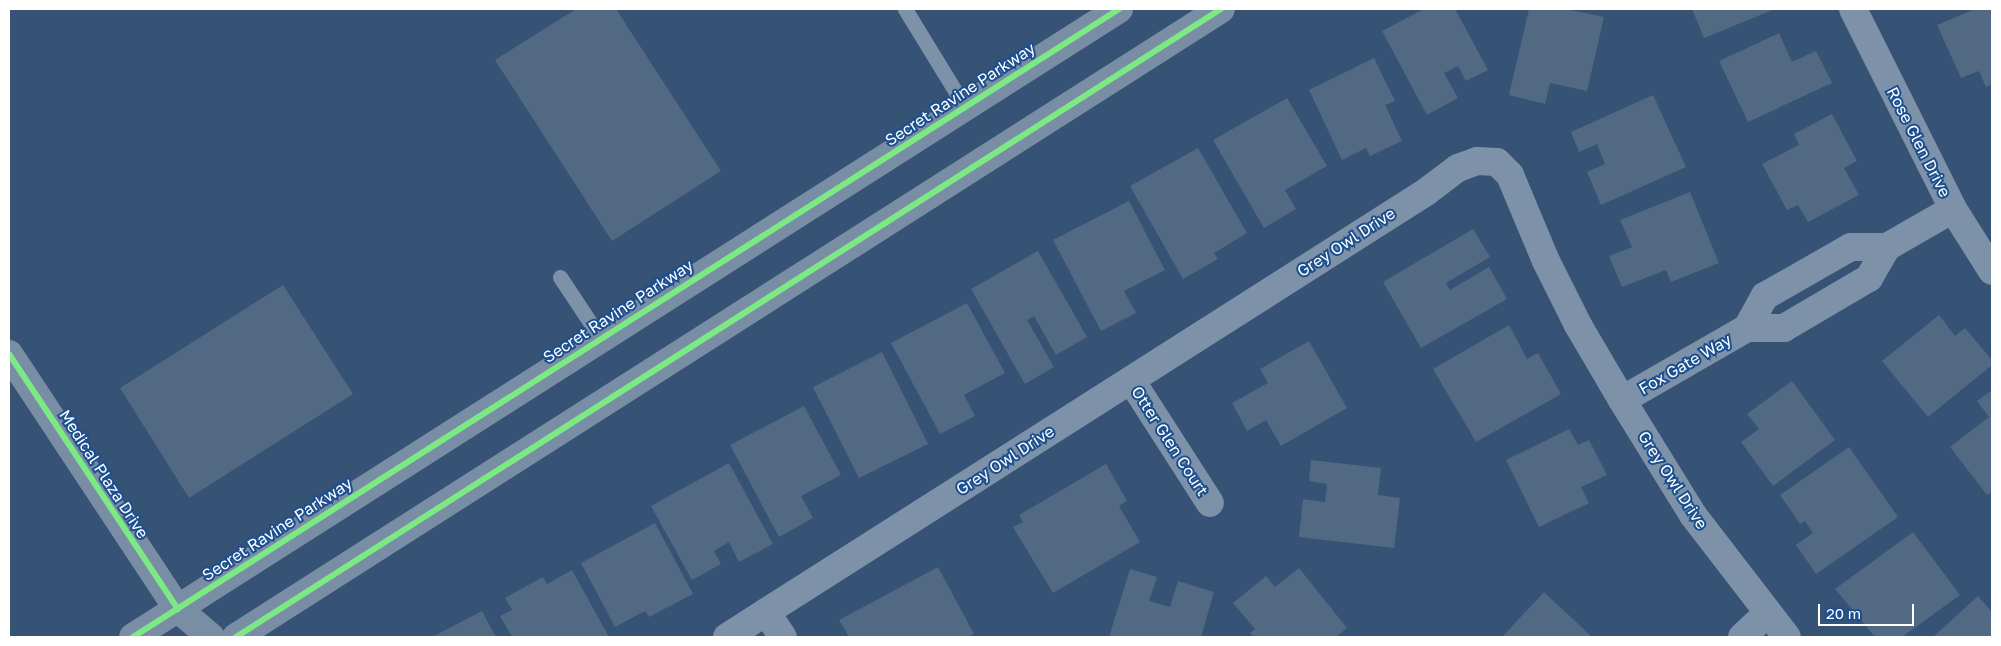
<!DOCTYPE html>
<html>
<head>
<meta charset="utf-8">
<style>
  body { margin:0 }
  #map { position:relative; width:2001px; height:646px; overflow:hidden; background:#365274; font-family:"Golos Text",sans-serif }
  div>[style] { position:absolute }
  .building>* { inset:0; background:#526984 }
  .lane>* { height:15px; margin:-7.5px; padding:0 7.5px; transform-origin:7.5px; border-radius:7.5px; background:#7d92a8 }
  .street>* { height:28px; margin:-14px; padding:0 14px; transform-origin:14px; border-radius:14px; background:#7d92a8 }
  .secondary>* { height:28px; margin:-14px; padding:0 14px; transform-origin:14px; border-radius:14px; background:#798da4 }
  .cycleway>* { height:6px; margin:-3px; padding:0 3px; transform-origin:3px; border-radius:3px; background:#7ce984 }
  span { translate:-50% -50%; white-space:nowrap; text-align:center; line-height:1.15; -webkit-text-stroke:4px #1b4f8f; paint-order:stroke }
  .street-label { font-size:16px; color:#fff }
  .frame { position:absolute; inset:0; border:10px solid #fff; pointer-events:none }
  .scale { position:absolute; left:1818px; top:604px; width:96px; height:22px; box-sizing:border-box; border:2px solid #fff; border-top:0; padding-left:6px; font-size:15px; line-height:18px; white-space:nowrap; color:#fff; -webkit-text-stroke:4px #1b4f8f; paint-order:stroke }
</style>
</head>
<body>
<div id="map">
  <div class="building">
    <div style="clip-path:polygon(576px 9px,616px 9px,721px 171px,612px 241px,495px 60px)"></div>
    <div style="clip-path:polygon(1424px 9px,1455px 9px,1488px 70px,1466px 81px,1458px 66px,1444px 73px,1458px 98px,1427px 115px,1382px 31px)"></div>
    <div style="clip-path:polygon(1529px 9px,1566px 9px,1604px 17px,1587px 91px,1550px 83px,1545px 104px,1509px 95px)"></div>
    <div style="clip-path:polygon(1692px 9px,1775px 9px,1704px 38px)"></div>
    <div style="clip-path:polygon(1975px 9px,1992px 9px,1992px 84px,1986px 87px,1979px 71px,1961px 78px,1937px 25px)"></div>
    <div style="clip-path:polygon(1779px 33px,1792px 62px,1816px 51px,1832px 83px,1748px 122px,1719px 61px)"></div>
    <div style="clip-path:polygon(1374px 58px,1395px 101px,1385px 105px,1402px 141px,1370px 156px,1366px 148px,1342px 160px,1309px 90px)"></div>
    <div style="clip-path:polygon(1653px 95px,1686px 167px,1601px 205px,1587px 172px,1605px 164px,1597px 144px,1579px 152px,1571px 132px)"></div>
    <div style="clip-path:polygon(1287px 98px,1327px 166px,1285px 190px,1296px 209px,1264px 228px,1213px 140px)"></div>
    <div style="clip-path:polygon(1832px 114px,1857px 161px,1844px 168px,1859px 195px,1808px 222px,1798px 205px,1787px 210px,1762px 164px,1799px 145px,1794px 134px)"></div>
    <div style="clip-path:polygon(1198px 148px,1247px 233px,1214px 253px,1218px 259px,1183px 279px,1130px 186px)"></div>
    <div style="clip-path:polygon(1690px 192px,1719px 263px,1671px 282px,1666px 270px,1622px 287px,1609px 256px,1632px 247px,1620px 220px)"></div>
    <div style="clip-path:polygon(1129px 201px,1165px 270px,1124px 291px,1136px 313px,1101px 331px,1053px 240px)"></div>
    <div style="clip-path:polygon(1473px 229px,1490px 257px,1446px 283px,1450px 290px,1489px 267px,1507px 299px,1421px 348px,1383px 282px)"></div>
    <div style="clip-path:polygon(1038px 251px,1087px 337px,1056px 355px,1034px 316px,1027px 320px,1054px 367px,1025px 384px,971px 289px)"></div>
    <div style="clip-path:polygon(283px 285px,353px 394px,189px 498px,120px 388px)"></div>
    <div style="clip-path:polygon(967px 303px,1005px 373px,964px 395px,975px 416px,940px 434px,891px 343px)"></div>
    <div style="clip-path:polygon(1939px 315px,1955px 336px,1965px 328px,1992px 360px,1992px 365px,1928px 417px,1882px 361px)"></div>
    <div style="clip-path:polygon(1509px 325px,1527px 359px,1538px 353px,1561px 394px,1476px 442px,1433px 369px)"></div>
    <div style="clip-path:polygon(1309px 341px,1347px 408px,1281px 446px,1266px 420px,1247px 431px,1232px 403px,1268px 383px,1260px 369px)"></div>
    <div style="clip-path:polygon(882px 352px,928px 444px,859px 478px,813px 387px)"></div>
    <div style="clip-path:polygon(1792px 381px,1835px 440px,1773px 486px,1741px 442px,1759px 429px,1747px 414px)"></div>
    <div style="clip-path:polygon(1992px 390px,1992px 492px,1987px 495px,1950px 447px,1989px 417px,1977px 401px)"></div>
    <div style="clip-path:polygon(804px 406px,841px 475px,801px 496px,813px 518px,779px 537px,730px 445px)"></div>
    <div style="clip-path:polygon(1569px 429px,1578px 445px,1589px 440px,1607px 475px,1581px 487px,1589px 503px,1539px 527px,1506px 460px)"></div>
    <div style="clip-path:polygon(1849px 447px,1898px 517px,1816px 574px,1796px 545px,1813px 533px,1805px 521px,1800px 524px,1780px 495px)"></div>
    <div style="clip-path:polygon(1311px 460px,1381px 468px,1378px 495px,1400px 498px,1394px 548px,1299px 537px,1303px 499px,1325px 502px,1327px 484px,1309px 481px)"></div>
    <div style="clip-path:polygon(729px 463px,773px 544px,739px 562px,729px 542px,714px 551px,721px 564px,692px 580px,651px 506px)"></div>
    <div style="clip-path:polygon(1106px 464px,1127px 501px,1119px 506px,1140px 542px,1053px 593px,1013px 527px,1023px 522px,1019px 515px)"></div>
    <div style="clip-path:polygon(655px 523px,693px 594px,649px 617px,645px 611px,615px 627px,581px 563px)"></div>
    <div style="clip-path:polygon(1913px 532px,1960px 595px,1902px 637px,1875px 637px,1835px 589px)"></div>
    <div style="clip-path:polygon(938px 567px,974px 634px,968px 637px,849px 637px,839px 620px)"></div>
    <div style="clip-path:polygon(1299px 568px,1347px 628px,1336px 637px,1253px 637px,1250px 633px,1255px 629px,1233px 603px,1266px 576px,1275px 587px)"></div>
    <div style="clip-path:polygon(1130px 569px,1157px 577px,1149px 601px,1170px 607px,1178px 581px,1214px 592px,1201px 637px,1109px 637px)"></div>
    <div style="clip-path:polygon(572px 570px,609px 637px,512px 637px,500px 616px,512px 610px,505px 598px,543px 577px,547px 584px)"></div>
    <div style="clip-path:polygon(1544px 592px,1592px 637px,1502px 637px)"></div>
    <div style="clip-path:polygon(1978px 596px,1992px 612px,1992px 637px,1933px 637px)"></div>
    <div style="clip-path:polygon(482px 611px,496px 637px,432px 637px)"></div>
  </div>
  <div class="lane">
    <div style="left:905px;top:9px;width:115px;rotate:58.5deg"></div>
    <div style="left:560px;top:277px;width:74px;rotate:56.5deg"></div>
  </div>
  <div class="street">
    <div style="left:1853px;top:9px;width:224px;rotate:63.4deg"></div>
    <div style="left:1953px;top:209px;width:73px;rotate:57.8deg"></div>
    <div style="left:1747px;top:328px;width:37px;rotate:-61deg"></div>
    <div style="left:1765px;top:296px;width:99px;rotate:-29.7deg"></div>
    <div style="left:1851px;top:247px;width:36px"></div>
    <div style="left:1131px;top:380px;width:146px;rotate:57.3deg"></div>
    <div style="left:1622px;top:400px;width:144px;rotate:-29.9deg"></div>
    <div style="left:1747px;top:328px;width:37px"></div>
    <div style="left:1784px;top:328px;width:99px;rotate:-30.5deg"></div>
    <div style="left:1869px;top:278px;width:36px;rotate:-60deg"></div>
    <div style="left:1887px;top:247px;width:76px;rotate:-29.9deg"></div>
    <div style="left:766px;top:612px;width:30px;rotate:56deg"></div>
    <div style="left:727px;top:637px;width:829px;rotate:-32.48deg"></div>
    <div style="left:1426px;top:192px;width:40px;rotate:-37deg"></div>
    <div style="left:1458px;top:168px;width:20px;rotate:-20deg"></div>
    <div style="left:1477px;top:161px;width:20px;rotate:3deg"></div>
    <div style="left:1497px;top:162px;width:18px;rotate:45deg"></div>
    <div style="left:1510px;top:175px;width:93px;rotate:67.3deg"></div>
    <div style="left:1546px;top:261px;width:72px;rotate:63.4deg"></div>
    <div style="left:1578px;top:325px;width:87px;rotate:59.6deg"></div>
    <div style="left:1622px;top:400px;width:135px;rotate:58.3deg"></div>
    <div style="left:1693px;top:515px;width:154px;rotate:52.4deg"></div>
    <div style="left:1742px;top:637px;width:34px;rotate:-43deg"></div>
  </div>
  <div class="secondary">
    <div style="left:9px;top:354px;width:306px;rotate:56.5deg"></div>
    <div style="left:178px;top:609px;width:43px;rotate:40.3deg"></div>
    <div style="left:133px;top:637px;width:1169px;rotate:-32.49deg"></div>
    <div style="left:236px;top:637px;width:1168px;rotate:-32.52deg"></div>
  </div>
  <div class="cycleway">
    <div style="left:9px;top:354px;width:306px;rotate:56.5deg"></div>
    <div style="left:133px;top:637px;width:1169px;rotate:-32.49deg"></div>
    <div style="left:236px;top:637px;width:1168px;rotate:-32.52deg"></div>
  </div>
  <div class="street-label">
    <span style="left:960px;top:94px;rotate:-33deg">Secret Ravine Parkway</span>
    <span style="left:1919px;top:142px;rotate:63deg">Rose Glen Drive</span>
    <span style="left:1346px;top:242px;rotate:-33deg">Grey Owl Drive</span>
    <span style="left:618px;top:311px;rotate:-33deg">Secret Ravine Parkway</span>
    <span style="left:1685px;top:364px;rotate:-30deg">Fox Gate Way</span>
    <span style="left:1170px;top:441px;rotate:57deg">Otter Glen Court</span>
    <span style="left:1005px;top:460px;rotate:-33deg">Grey Owl Drive</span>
    <span style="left:104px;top:474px;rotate:57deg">Medical Plaza Drive</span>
    <span style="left:1673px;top:480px;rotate:57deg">Grey Owl Drive</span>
    <span style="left:277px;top:529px;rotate:-33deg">Secret Ravine Parkway</span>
  </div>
  <div class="frame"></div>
  <div class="scale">20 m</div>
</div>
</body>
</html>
